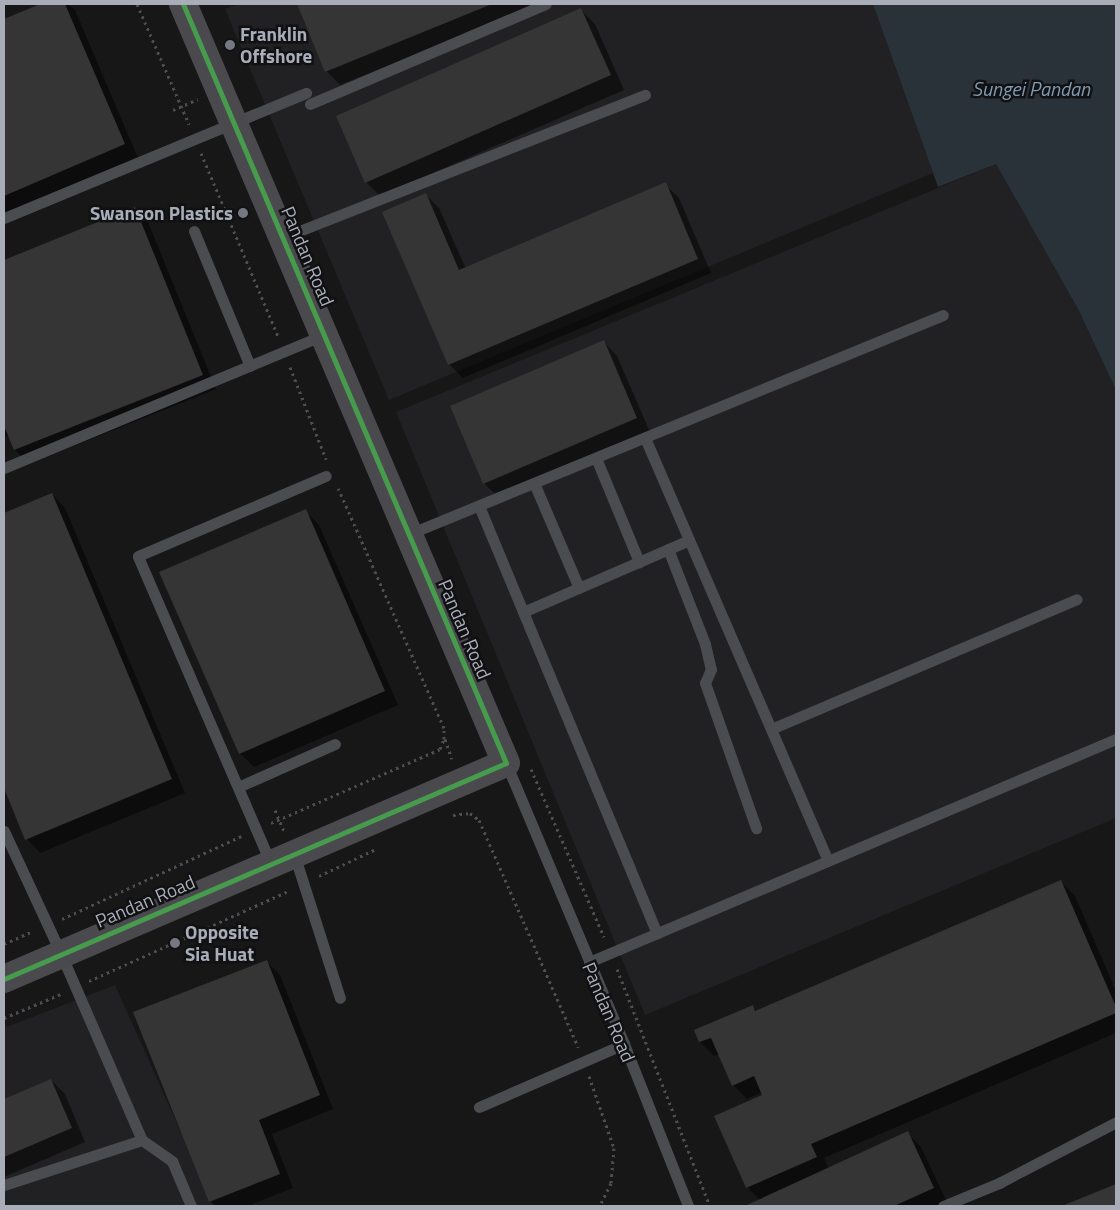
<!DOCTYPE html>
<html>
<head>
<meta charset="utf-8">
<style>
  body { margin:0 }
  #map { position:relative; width:1120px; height:1210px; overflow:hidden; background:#171717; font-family:"Titillium Web",sans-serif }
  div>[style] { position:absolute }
  .built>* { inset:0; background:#212123 }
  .water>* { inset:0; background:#2a3239 }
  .shadow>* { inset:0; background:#0007 }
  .building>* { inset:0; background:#353536 }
  .path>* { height:3px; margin-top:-1.5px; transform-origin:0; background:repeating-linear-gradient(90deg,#4d4e52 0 2.5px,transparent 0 6.5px) }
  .lane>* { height:11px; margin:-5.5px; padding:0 5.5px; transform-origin:5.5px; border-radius:5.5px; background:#4b4c50 }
  .secondary>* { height:28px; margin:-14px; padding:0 14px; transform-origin:14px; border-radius:14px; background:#4a4a4e }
  .cycleway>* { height:5px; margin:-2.5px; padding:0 2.5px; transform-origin:2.5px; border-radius:2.5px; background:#469c4c }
  .dots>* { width:14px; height:14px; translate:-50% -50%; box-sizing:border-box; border:2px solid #111113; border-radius:50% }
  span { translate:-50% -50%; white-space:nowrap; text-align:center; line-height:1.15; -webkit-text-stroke:5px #111113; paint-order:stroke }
  .poi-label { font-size:19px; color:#a8adb8; font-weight:700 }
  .left { translate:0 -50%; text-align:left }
  .right { translate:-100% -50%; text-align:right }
  .street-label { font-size:19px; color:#a8adb8 }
  .water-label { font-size:20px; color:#7f9bb3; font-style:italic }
  .frame { position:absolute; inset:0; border:5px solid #a8adb8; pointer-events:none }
</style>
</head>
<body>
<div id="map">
  <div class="built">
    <div style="clip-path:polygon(238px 4px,873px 4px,933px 173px,389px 400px,225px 9px)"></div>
    <div style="clip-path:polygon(996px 164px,1078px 309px,1116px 390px,1116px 818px,645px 1015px,396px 412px)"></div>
    <div style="clip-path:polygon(115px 985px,214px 1206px,4px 1206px,4px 1028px)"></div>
  </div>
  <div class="water">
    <div style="clip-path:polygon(873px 4px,1116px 4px,1116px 390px,1078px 309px,996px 164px,938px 187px)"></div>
  </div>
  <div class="shadow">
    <div style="clip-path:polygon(43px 4px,68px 4px,75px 10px,138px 158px,4px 215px,4px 20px)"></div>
    <div style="clip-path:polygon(298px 4px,540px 4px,340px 85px,326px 71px)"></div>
    <div style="clip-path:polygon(581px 10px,595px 24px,624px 90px,380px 196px,366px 182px,337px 117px)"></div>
    <div style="clip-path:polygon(665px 184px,679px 198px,711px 273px,463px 378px,449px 364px,425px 194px,439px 208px,466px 269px)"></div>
    <div style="clip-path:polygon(134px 208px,148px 222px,216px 389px,29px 464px,15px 450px,9px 435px,4px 437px,4px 261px)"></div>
    <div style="clip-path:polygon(604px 342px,617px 356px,650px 432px,498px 497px,484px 483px)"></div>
    <div style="clip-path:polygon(52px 494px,65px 508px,185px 793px,40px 853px,27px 839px,4px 785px,4px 514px)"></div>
    <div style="clip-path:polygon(305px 511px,319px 525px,398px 705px,254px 767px,240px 753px)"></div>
    <div style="clip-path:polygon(1061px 882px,1075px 896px,1116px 991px,1116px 1033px,824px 1158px,829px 1168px,907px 1133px,921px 1147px,947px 1202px,938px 1206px,749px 1206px,760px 1200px,747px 1187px,764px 1096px,762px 1092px,747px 1099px,733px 1085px,719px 1054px,714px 1056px,700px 1042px,696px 1031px,752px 1006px,758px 1012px)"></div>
    <div style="clip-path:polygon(266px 961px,280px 975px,333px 1109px,272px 1134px,293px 1188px,248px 1206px,215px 1206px,210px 1202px,135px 1013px)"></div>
    <div style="clip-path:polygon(51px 1080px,65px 1094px,85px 1142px,4px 1177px,4px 1100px)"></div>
    <div style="clip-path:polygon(1116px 1185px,1116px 1206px,1065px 1206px)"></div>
  </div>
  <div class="building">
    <div style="clip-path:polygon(40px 4px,65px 4px,125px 144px,4px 196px,4px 19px)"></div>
    <div style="clip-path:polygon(297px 4px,492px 4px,325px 72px)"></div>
    <div style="clip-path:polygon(581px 8px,611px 75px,365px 183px,336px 116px)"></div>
    <div style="clip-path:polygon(666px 182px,698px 259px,448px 365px,382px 212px,426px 193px,459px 270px)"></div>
    <div style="clip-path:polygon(135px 207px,203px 375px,14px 450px,4px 426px,4px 260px)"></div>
    <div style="clip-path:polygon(604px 340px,637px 418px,483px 484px,450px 406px)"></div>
    <div style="clip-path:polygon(52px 493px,172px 779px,25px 840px,4px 788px,4px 513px)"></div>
    <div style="clip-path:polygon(306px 509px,385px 691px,239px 754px,159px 572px)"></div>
    <div style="clip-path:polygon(1061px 880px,1116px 1007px,1116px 1013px,811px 1144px,817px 1157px,746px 1188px,714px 1116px,762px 1095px,754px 1076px,732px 1086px,711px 1038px,699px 1042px,694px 1030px,753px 1005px,755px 1011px)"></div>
    <div style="clip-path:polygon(267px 960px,320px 1095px,259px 1120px,280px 1174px,209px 1202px,133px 1012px)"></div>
    <div style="clip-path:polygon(51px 1079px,72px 1128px,4px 1157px,4px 1099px)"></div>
    <div style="clip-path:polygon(908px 1131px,934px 1188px,894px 1206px,748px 1206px,747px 1205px)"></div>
    <div style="clip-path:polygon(1116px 1184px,1116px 1206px,1062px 1206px)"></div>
  </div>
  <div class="path">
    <div style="left:137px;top:4px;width:131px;rotate:66.6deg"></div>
    <div style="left:173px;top:110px;width:27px;rotate:-24deg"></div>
    <div style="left:201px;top:153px;width:199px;rotate:67.2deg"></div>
    <div style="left:290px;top:367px;width:99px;rotate:68.6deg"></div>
    <div style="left:445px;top:739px;width:21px;rotate:71deg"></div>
    <div style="left:531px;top:769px;width:183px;rotate:66.5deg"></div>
    <div style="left:275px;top:810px;width:25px;rotate:67deg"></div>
    <div style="left:453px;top:815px;width:17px;rotate:-7deg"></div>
    <div style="left:470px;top:813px;width:11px;rotate:38deg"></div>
    <div style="left:479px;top:820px;width:248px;rotate:66.4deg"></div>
    <div style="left:271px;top:823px;width:184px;rotate:-23.6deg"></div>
    <div style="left:440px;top:749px;width:11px;rotate:-68deg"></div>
    <div style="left:444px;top:739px;width:11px;rotate:-90deg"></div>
    <div style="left:444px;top:728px;width:262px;rotate:-113.8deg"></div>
    <div style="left:319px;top:876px;width:61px;rotate:-25.3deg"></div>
    <div style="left:62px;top:919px;width:198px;rotate:-24.8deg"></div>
    <div style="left:4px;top:944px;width:32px;rotate:-24deg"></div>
    <div style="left:617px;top:969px;width:255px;rotate:68.6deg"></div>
    <div style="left:89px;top:981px;width:218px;rotate:-24.3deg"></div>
    <div style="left:4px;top:1018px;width:62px;rotate:-22.8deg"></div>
    <div style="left:589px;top:1076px;width:76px;rotate:70.9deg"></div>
    <div style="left:614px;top:1148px;width:35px;rotate:95deg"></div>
    <div style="left:611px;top:1183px;width:25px;rotate:116deg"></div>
  </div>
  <div class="lane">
    <div style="left:310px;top:104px;width:256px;rotate:-23deg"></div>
    <div style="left:4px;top:218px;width:327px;rotate:-22.5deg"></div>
    <div style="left:194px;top:231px;width:146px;rotate:67.5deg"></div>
    <div style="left:284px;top:237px;width:388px;rotate:-21.5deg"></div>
    <div style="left:645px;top:438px;width:460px;rotate:66.6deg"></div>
    <div style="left:596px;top:458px;width:113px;rotate:67.5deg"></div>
    <div style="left:4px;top:468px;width:346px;rotate:-22.6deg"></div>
    <div style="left:534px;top:483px;width:114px;rotate:66.8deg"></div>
    <div style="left:479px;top:506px;width:463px;rotate:67.4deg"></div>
    <div style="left:409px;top:534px;width:577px;rotate:-22.3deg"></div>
    <div style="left:668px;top:549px;width:102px;rotate:68.7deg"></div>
    <div style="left:705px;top:644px;width:26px;rotate:77deg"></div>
    <div style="left:711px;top:669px;width:15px;rotate:113deg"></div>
    <div style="left:705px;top:683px;width:154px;rotate:70.6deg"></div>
    <div style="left:523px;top:612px;width:181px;rotate:-23.4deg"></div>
    <div style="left:771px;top:729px;width:332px;rotate:-23deg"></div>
    <div style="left:506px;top:763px;width:305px;rotate:67.2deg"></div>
    <div style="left:624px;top:1044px;width:174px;rotate:68.4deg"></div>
    <div style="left:238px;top:787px;width:106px;rotate:-23.9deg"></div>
    <div style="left:4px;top:831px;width:136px;rotate:65.1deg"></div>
    <div style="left:61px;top:954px;width:203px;rotate:66.5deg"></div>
    <div style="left:142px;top:1140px;width:37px;rotate:35deg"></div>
    <div style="left:172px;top:1161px;width:49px;rotate:67.1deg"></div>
    <div style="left:294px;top:854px;width:151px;rotate:72.3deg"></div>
    <div style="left:271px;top:864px;width:335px;rotate:-113.4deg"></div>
    <div style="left:138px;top:556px;width:204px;rotate:-23.1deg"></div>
    <div style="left:589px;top:962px;width:572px;rotate:-22.94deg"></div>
    <div style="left:479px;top:1107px;width:158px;rotate:-23.5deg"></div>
    <div style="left:4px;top:1185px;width:145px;rotate:-18.1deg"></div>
    <div style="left:943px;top:1206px;width:61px;rotate:-22.3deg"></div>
    <div style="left:999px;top:1183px;width:132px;rotate:-27.5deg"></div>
  </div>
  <div class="secondary">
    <div style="left:4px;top:979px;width:546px;rotate:-23.28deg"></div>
    <div style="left:506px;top:763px;width:825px;rotate:-113.05deg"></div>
  </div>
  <div class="cycleway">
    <div style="left:4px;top:979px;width:546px;rotate:-23.28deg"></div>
    <div style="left:506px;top:763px;width:825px;rotate:-113.05deg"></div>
  </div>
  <div class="dots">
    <div style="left:230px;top:45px;background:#757880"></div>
    <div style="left:243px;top:213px;background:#757880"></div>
    <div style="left:175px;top:943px;background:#757880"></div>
  </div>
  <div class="poi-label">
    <span class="left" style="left:240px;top:45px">Franklin<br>Offshore</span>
    <span class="right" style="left:233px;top:213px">Swanson Plastics</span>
    <span class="left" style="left:185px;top:943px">Opposite<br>Sia Huat</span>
  </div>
  <div class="street-label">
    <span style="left:308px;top:256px;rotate:67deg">Pandan Road</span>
    <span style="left:465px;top:629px;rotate:67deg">Pandan Road</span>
    <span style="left:145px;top:901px;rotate:-23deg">Pandan Road</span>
    <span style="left:609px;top:1012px;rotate:67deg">Pandan Road</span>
  </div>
  <div class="water-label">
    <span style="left:1031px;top:88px">Sungei Pandan</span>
  </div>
  <div class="frame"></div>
</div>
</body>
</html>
